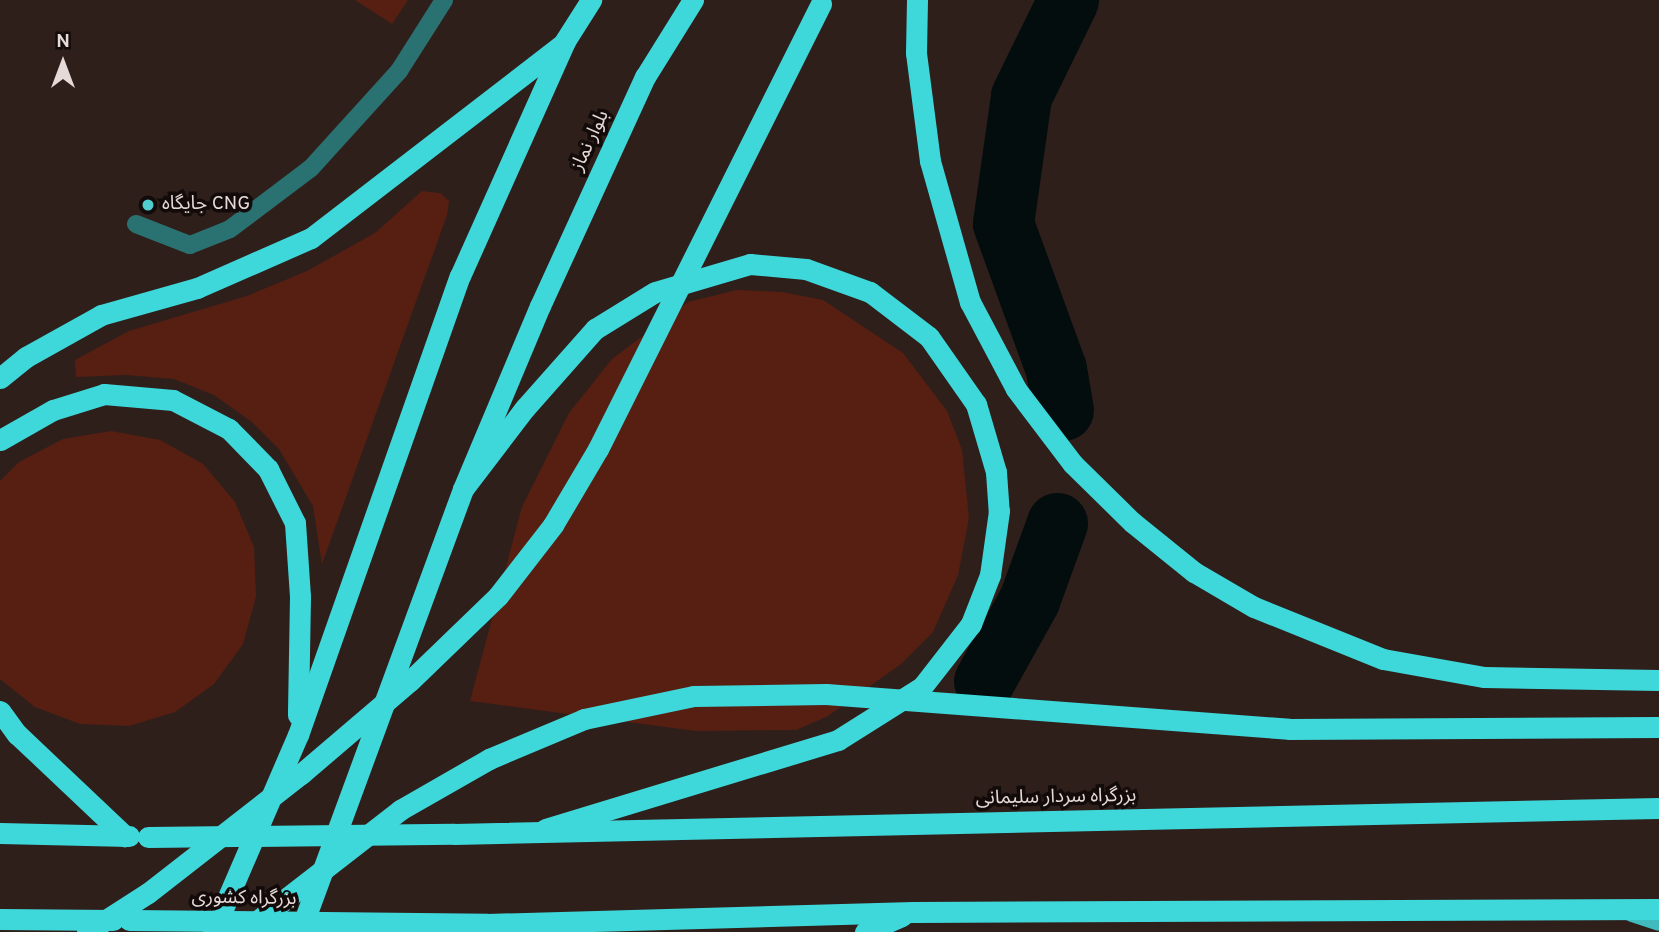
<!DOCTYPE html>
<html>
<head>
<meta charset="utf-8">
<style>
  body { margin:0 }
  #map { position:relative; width:1659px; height:932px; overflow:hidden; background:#2f1f1b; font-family:Overpass,"Noto Sans Arabic",sans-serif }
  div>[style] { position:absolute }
  .green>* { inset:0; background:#571f12 }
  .river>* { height:61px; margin:-30.5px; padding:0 30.5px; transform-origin:30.5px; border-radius:30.5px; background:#030d0e }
  .minor>* { height:18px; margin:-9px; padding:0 9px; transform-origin:9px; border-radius:9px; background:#2a7172 }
  .major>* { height:18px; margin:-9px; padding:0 9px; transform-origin:9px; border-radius:9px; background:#40babc }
  .highway>* { height:21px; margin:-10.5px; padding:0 10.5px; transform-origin:10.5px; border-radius:10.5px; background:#3ed8db }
  .highway-bridge>* { height:21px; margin:-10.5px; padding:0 10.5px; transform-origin:10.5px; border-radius:10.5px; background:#3ed8db }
  .dots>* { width:19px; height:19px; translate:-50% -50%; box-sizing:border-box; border:4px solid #120b09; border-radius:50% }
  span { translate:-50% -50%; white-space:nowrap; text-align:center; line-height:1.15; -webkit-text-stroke:7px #120b09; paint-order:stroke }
  .street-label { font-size:19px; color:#e5dad7 }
  .poi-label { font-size:19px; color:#e5dad7 }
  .left { translate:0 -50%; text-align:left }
  .north { position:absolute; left:28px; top:28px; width:70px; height:70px; -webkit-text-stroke:5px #120b09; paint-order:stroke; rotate:0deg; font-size:19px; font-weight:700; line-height:28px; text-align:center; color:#e5dad7 }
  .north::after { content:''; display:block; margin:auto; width:24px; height:32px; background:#e5dad7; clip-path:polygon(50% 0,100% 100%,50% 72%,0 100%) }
</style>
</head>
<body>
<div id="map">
  <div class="green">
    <div style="clip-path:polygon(355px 0,408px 0,392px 24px)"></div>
    <div style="clip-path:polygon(422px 191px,440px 193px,449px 201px,447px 215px,322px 564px,313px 506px,279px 449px,252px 422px,214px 395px,174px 379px,126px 375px,76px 377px,75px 360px,129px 331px,247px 296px,307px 271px,375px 233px)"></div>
    <div style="clip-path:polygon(737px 290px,782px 292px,823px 300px,903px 353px,947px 411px,962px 450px,969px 518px,958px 575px,933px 632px,901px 664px,828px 716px,796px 730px,696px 731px,470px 701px,522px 507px,569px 413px,612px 359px,688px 302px)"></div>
    <div style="clip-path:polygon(111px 431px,160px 440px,203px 464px,235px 502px,254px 547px,256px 596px,243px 644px,214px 684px,175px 712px,129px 726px,80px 724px,35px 707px,0 679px,0 481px,19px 462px,63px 439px)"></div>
  </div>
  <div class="river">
    <div style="left:1063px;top:410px;width:42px;rotate:-99.7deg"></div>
    <div style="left:1056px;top:369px;width:155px;rotate:-110deg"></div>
    <div style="left:1003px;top:223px;width:128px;rotate:-81.9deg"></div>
    <div style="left:1021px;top:96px;width:107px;rotate:-63.9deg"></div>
    <div style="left:984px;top:681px;width:93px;rotate:-60.9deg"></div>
    <div style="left:1029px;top:600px;width:82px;rotate:-70deg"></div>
  </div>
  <div class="minor">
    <div style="left:136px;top:224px;width:58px;rotate:21.3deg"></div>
    <div style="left:190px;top:245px;width:43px;rotate:-21.8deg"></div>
    <div style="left:230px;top:229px;width:101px;rotate:-37deg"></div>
    <div style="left:311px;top:168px;width:131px;rotate:-47.8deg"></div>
    <div style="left:399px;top:71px;width:84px;rotate:-57.6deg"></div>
  </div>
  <div class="major">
    <div style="left:1632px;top:913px;width:28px;rotate:18deg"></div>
  </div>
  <div class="highway">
    <div style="left:917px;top:0;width:53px;rotate:91.1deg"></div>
    <div style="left:916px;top:53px;width:109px;rotate:82.6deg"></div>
    <div style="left:930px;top:161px;width:147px;rotate:74.2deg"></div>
    <div style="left:970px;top:302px;width:98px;rotate:62.1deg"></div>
    <div style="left:1016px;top:389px;width:94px;rotate:52.8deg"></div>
    <div style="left:1073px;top:464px;width:83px;rotate:44.5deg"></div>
    <div style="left:1132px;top:522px;width:80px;rotate:38.9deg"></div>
    <div style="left:1194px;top:572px;width:69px;rotate:30.3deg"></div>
    <div style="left:1254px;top:607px;width:139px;rotate:22deg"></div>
    <div style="left:1383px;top:659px;width:103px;rotate:10.1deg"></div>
    <div style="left:1484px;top:677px;width:175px;rotate:1deg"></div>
    <div style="left:0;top:378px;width:33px;rotate:-39deg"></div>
    <div style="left:26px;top:357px;width:86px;rotate:-29.2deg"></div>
    <div style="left:101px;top:315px;width:100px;rotate:-15.7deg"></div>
    <div style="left:197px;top:288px;width:124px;rotate:-23.7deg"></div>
    <div style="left:311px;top:238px;width:319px;rotate:-37.6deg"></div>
    <div style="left:0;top:440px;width:61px;rotate:-29.5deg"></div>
    <div style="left:53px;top:410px;width:53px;rotate:-17.4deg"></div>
    <div style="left:104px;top:394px;width:69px;rotate:5deg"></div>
    <div style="left:173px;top:400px;width:63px;rotate:27.4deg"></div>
    <div style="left:229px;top:429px;width:56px;rotate:45.7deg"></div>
    <div style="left:268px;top:469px;width:60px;rotate:63.4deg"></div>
    <div style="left:295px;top:523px;width:74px;rotate:86.1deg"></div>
    <div style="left:300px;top:597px;width:118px;rotate:91deg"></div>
    <div style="left:463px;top:489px;width:102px;rotate:-52.6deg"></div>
    <div style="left:525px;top:408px;width:106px;rotate:-48.5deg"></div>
    <div style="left:595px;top:329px;width:70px;rotate:-31.7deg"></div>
    <div style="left:655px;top:292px;width:99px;rotate:-16.4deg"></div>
    <div style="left:750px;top:264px;width:56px;rotate:5.1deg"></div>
    <div style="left:806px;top:269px;width:68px;rotate:19.8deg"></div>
    <div style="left:870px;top:292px;width:74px;rotate:37.3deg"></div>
    <div style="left:929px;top:337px;width:82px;rotate:55deg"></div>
    <div style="left:976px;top:404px;width:71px;rotate:73.6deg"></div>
    <div style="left:996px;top:472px;width:39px;rotate:86deg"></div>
    <div style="left:999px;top:511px;width:65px;rotate:98deg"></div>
    <div style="left:990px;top:575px;width:53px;rotate:111.2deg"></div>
    <div style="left:971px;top:624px;width:80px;rotate:127.9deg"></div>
    <div style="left:922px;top:687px;width:99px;rotate:147.8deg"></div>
    <div style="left:838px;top:740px;width:306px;rotate:163.1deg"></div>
    <div style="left:0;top:711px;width:29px;rotate:54deg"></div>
    <div style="left:17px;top:734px;width:149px;rotate:43.4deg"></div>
    <div style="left:1289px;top:729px;width:370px;rotate:-0.3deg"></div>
    <div style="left:0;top:833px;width:129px;rotate:1.3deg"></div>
    <div style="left:454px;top:834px;width:1205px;rotate:-1.24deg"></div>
    <div style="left:0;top:919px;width:113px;rotate:0.5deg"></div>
    <div style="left:487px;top:924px;width:426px;rotate:-1.6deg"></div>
    <div style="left:913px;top:912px;width:746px;rotate:-0.23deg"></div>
    <div style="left:213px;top:932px;width:215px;rotate:-66.7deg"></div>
    <div style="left:298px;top:735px;width:487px;rotate:-70.6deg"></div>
    <div style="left:460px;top:276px;width:257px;rotate:-65.9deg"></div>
    <div style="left:565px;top:41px;width:49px;rotate:-57.6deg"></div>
    <div style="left:300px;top:932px;width:472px;rotate:-69.8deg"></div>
    <div style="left:463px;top:489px;width:199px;rotate:-67.2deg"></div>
    <div style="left:540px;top:306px;width:252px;rotate:-65.4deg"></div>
    <div style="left:645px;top:77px;width:91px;rotate:-58.1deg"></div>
    <div style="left:865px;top:932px;width:40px;rotate:-23.4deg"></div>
  </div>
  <div class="highway-bridge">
    <div style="left:148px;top:837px;width:306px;rotate:-0.6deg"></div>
    <div style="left:129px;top:920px;width:358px;rotate:0.6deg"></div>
    <div style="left:87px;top:932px;width:72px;rotate:-32.6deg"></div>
    <div style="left:148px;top:893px;width:194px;rotate:-37.9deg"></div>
    <div style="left:301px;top:774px;width:143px;rotate:-40.5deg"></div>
    <div style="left:410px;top:681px;width:122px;rotate:-44deg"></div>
    <div style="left:498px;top:596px;width:90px;rotate:-52.2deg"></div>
    <div style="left:553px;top:525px;width:88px;rotate:-59.4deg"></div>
    <div style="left:598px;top:449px;width:498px;rotate:-63.4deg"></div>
    <div style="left:243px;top:932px;width:199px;rotate:-37.8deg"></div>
    <div style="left:400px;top:810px;width:103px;rotate:-29.8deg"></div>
    <div style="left:489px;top:759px;width:103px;rotate:-22.8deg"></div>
    <div style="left:584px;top:719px;width:112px;rotate:-11.8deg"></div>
    <div style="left:694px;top:696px;width:132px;rotate:-0.9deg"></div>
    <div style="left:826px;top:694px;width:464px;rotate:4.3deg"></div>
  </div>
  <div class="dots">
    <div style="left:148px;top:205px;background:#52cdcf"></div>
  </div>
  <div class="street-label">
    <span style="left:591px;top:141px;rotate:-65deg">بلوار نماز</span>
    <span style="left:1056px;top:798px;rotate:-1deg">بزرگراه سردار سلیمانی</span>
    <span style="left:244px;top:899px;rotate:1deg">بزرگراه کشوری</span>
  </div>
  <div class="poi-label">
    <span class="left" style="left:162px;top:205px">جایگاه CNG</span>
  </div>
  <div class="north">N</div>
</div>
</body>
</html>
